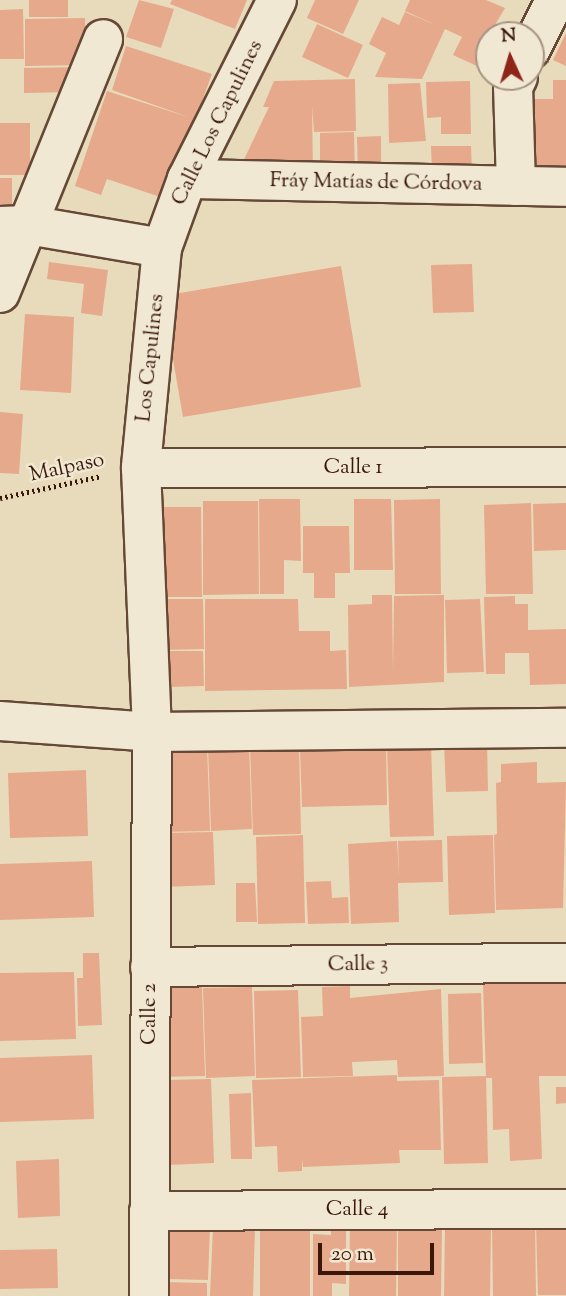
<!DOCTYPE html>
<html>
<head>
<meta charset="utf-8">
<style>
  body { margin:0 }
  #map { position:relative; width:566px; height:1296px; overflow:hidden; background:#e8dbbb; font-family:"Sorts Mill Goudy",serif }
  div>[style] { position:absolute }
  .building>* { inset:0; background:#e6a98c }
  .path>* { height:4.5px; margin-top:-2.25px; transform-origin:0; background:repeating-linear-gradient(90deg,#3a1709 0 2px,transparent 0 5.5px) }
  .roads { filter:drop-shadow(2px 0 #664836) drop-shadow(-2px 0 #664836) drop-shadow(0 2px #664836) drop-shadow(0 -2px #664836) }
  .street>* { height:38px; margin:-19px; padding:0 19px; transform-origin:19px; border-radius:19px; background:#f0e8d3 }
  .secondary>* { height:38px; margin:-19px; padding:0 19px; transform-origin:19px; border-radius:19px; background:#f0e8d3 }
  span { translate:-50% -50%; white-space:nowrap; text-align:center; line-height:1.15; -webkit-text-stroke:5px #f0e8d3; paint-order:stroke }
  .street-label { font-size:21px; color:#3a1709 }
  .north { position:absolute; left:475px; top:21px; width:70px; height:70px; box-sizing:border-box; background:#f0e8d3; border:2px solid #a79482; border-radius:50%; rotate:356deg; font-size:19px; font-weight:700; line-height:28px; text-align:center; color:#3a1709 }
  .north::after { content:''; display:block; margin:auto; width:24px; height:32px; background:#8f2418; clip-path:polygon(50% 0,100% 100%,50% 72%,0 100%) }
  .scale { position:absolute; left:318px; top:1243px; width:116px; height:32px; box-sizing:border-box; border:4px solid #3a1709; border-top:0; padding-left:9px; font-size:21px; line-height:24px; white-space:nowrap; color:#3a1709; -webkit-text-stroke:5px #f0e8d3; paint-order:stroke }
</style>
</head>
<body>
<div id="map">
  <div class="building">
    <div style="clip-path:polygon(29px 0,68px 0,68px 17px,29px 17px)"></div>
    <div style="clip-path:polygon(139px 0,174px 9px,161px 48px,126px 37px)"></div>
    <div style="clip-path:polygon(172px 0,247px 0,235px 29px,170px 4px)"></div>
    <div style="clip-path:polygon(315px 0,359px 0,343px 34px,307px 18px)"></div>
    <div style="clip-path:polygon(410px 0,486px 0,505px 8px,489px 35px,479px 67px,453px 55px,462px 37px,445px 29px,422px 79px,375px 77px,386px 53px,369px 44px,382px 17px,399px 25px,405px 12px,438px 26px,405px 11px)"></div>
    <div style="clip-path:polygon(23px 9px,24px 59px,0 59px,0 10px)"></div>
    <div style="clip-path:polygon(85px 18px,86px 65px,25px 66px,25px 19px)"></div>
    <div style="clip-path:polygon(317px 24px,363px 45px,348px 78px,302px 57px)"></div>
    <div style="clip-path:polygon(566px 33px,566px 66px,553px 60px)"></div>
    <div style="clip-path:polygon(126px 46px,212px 74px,166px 199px,107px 179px,101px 195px,75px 186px,107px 91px,191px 118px,112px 90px)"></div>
    <div style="clip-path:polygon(83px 67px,72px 92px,24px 93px,24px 68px)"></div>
    <div style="clip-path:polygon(355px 79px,356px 131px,314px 132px,312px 106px,313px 173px,237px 174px,269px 107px,263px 107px,274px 81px)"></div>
    <div style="clip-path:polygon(553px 80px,566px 80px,566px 175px,535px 176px,534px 99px,553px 99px)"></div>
    <div style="clip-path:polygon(470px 81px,471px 134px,441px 134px,441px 117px,427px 118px,426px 82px)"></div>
    <div style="clip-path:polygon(420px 83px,426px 141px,389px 143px,388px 84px)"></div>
    <div style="clip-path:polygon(0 123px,30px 123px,30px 175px,0 175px)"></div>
    <div style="clip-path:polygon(354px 132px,355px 176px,320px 165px,320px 133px)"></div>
    <div style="clip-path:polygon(381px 136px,381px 175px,358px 175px,357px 137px)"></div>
    <div style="clip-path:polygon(431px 146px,471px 146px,472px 175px,432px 175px)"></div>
    <div style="clip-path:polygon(0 178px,12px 178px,12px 217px,0 217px)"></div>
    <div style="clip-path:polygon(49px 262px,108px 270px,102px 316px,81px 313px,84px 284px,47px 279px)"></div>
    <div style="clip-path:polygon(472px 264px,474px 312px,433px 313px,431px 265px)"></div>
    <div style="clip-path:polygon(341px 266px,361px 387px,183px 417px,162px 296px)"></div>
    <div style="clip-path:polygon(25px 314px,74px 317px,71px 393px,20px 390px)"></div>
    <div style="clip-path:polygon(0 412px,23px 414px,19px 474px,0 473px)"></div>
    <div style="clip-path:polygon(259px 499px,300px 499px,301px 561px,284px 560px,284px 594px,260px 594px)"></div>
    <div style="clip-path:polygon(354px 499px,391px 499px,393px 570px,354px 570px)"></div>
    <div style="clip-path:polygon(440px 499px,441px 594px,395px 594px,394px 500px)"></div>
    <div style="clip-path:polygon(203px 501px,258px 501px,259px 594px,203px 595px)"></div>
    <div style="clip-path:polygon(531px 503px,533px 594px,486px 594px,484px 505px)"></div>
    <div style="clip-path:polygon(566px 503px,566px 550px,534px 551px,533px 504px)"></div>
    <div style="clip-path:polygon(159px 507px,201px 507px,202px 597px,159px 597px)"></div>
    <div style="clip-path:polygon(303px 526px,349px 526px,350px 573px,335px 573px,335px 598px,314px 598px,314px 573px,303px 573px)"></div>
    <div style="clip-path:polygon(372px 595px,392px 595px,393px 673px,394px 596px,444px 595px,444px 682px,349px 687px,348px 605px,372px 604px)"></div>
    <div style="clip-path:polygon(515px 596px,515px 604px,528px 604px,528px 630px,566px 629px,566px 684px,530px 685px,529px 653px,505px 653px,505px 674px,486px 674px,484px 597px)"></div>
    <div style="clip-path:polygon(160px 599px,203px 599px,204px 649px,161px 650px)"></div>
    <div style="clip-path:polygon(205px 599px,298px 599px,299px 631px,330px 631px,330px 651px,346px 650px,347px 689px,205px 691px)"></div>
    <div style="clip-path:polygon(480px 599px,484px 672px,447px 673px,445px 600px)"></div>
    <div style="clip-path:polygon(165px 651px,203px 651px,204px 686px,166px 687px)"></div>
    <div style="clip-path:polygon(487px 740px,488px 791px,446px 792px,444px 742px)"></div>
    <div style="clip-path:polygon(299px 744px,301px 834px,253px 835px,250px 745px)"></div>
    <div style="clip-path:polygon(249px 745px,252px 829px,211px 831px,208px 747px)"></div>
    <div style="clip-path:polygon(386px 745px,387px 805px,302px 807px,300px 748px)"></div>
    <div style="clip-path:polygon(431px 745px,434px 836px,390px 837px,387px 746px)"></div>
    <div style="clip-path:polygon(207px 746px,210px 831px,159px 832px,156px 748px)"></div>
    <div style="clip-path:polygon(537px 762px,537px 783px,566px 782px,563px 908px,496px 910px,494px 835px,497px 834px,496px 783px,501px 782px,501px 764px)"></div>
    <div style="clip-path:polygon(86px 770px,88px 836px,10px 838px,8px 773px)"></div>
    <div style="clip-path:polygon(213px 832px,215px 885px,164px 887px,162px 833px)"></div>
    <div style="clip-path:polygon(303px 835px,305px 923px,258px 924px,256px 837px)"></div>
    <div style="clip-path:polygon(493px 835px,495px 913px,449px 915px,447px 836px)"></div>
    <div style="clip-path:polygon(442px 840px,443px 882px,398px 883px,399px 922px,351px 924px,348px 844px,397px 841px,399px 878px,398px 841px)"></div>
    <div style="clip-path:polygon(92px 861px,94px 917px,0 920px,0 864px)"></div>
    <div style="clip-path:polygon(331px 881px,332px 898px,348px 897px,349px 923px,308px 924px,306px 882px)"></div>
    <div style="clip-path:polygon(236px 883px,255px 883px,257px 922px,236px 922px)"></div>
    <div style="clip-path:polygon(83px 953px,99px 953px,102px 1025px,78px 1026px,77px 978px,83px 978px)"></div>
    <div style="clip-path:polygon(74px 972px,76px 1039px,0 1041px,0 973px)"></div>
    <div style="clip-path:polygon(483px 984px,566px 984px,566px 1076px,539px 1076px,542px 1159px,510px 1161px,509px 1129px,493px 1130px,492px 1078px,486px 1078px)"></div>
    <div style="clip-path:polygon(202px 986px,205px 1076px,158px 1077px,155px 988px)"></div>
    <div style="clip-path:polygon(350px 986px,350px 998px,441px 989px,444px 1076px,398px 1077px,397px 1060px,352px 1062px,353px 1076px,303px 1077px,301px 1017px,323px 1016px,322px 987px)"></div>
    <div style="clip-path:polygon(252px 987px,255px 1076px,206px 1078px,203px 988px)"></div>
    <div style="clip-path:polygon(298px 990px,301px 1077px,256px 1078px,254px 991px)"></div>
    <div style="clip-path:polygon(481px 993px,483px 1063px,449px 1064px,448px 994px)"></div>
    <div style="clip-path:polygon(92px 1055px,94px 1119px,0 1122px,0 1058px)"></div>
    <div style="clip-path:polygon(397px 1075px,397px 1081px,439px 1080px,441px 1150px,399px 1150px,400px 1163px,303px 1167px,302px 1159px,302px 1171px,278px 1172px,277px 1146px,255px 1147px,252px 1080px)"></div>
    <div style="clip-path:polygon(486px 1076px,488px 1163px,444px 1164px,442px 1077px)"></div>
    <div style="clip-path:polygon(211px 1079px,214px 1163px,168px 1165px,165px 1080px)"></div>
    <div style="clip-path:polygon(556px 1087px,566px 1087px,566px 1103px,556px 1104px)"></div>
    <div style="clip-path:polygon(251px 1093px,252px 1159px,231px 1159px,229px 1094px)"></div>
    <div style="clip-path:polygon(59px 1159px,60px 1216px,18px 1218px,16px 1161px)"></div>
    <div style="clip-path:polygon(535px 1222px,536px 1296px,493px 1296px,492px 1223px)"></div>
    <div style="clip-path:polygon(260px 1223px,310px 1223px,310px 1296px,260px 1296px)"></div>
    <div style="clip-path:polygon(536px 1224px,566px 1224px,566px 1295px,538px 1295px)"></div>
    <div style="clip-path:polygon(331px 1225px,346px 1225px,346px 1284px,332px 1283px,332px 1296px,313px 1296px,313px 1234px,331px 1235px)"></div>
    <div style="clip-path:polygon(350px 1225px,397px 1226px,396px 1296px,349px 1296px)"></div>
    <div style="clip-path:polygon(167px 1226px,210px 1227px,208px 1280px,166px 1279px)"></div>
    <div style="clip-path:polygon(445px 1226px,491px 1226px,490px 1296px,444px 1296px)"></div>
    <div style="clip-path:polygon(213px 1227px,255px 1228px,253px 1296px,210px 1296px)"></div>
    <div style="clip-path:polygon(398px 1227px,442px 1227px,441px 1296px,398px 1296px)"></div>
    <div style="clip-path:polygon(57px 1249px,58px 1288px,0 1289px,0 1250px)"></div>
    <div style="clip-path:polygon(161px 1282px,207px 1283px,207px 1296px,161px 1296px)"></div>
  </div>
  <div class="path">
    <div style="left:0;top:498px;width:104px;rotate:-12.2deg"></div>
  </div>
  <div class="roads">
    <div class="street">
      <div style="left:531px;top:49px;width:55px;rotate:-63.9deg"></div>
      <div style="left:187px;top:179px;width:379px;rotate:1.2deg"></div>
      <div style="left:516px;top:186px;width:99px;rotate:-91.7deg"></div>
      <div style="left:513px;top:87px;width:11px;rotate:-63deg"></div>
      <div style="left:162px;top:248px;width:73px;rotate:-70.1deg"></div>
      <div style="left:187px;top:179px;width:200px;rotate:-63.3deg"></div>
      <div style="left:0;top:293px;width:274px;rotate:-67.9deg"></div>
      <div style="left:141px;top:468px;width:425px;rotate:-0.1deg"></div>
      <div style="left:0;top:721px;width:152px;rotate:4.1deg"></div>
      <div style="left:152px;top:732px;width:414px;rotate:-0.6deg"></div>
      <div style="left:150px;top:967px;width:416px;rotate:-0.6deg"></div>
      <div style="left:149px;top:1211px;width:417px;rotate:-0.3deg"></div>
    </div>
    <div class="secondary">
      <div style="left:0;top:226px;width:28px;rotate:-2deg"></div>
      <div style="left:28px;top:225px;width:136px;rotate:9.7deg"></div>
      <div style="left:162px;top:248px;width:221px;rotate:95.5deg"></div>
      <div style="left:141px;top:468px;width:264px;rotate:87.6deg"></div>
      <div style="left:152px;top:732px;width:564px;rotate:90.3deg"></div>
    </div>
  </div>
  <div class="street-label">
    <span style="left:218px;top:123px;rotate:-64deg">Calle Los Capulines</span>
    <span style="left:376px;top:183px;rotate:1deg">Fráy Matías de Córdova</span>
    <span style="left:151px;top:358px;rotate:-84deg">Los Capulines</span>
    <span style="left:67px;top:468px;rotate:-12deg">Malpaso</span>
    <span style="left:353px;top:468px">Calle 1</span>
    <span style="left:358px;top:965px;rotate:-1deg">Calle 3</span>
    <span style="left:150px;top:1014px;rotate:-90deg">Calle 2</span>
    <span style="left:357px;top:1210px">Calle 4</span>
  </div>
  <div class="north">N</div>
  <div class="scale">20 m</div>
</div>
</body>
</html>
